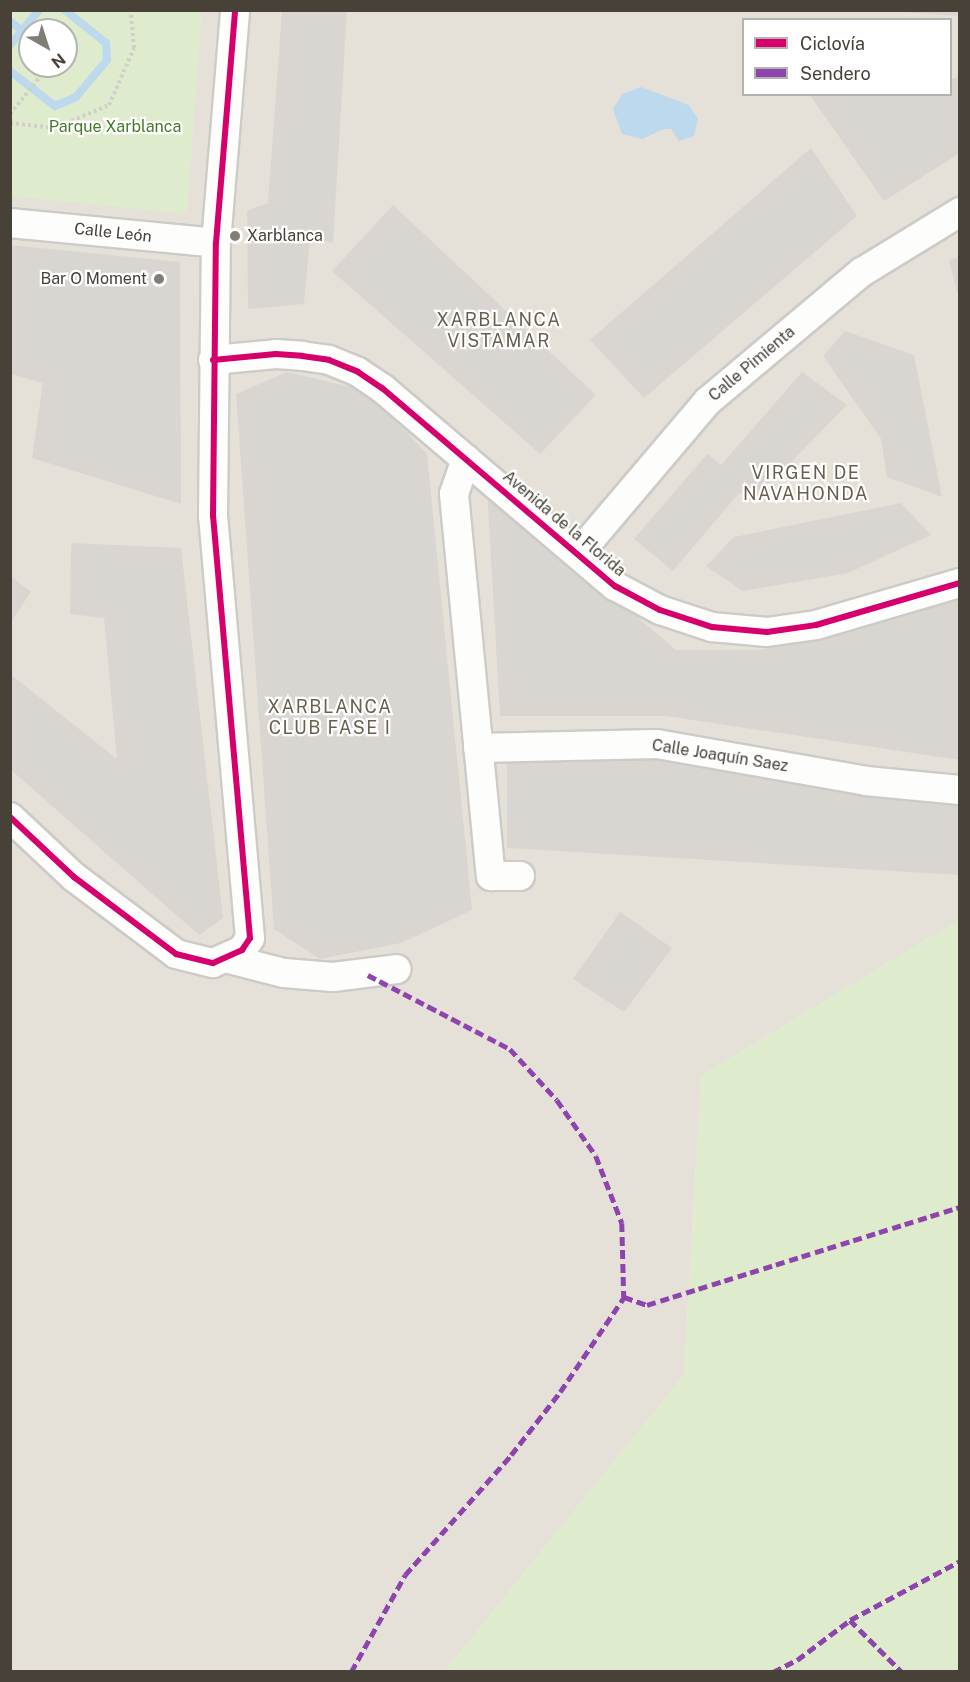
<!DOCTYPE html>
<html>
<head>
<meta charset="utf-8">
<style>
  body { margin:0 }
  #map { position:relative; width:970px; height:1682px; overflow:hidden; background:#f1efeb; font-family:"Public Sans",sans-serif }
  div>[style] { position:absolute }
  .residential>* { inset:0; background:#e5e1d8 }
  .green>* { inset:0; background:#deebcc }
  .water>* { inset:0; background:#bcd9ee }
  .stream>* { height:8px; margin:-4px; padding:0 4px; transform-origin:4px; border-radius:4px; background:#bcd9ee }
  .building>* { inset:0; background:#d9d6d2 }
  .path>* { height:4px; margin-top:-2px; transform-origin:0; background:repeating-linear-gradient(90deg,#d1cfca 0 3px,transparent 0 6px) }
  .roads { filter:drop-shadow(2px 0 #cdcbc7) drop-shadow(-2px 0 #cdcbc7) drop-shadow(0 2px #cdcbc7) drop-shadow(0 -2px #cdcbc7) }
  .minor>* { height:28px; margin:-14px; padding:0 14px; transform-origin:14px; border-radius:14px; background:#fdfdfc }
  .quiet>* { height:4.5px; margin-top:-2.25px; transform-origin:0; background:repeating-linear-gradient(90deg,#8e44ad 0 9px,transparent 0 13.5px) }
  .cycleway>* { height:6px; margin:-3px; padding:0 3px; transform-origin:3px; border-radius:3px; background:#d6006c }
  .dots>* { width:16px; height:16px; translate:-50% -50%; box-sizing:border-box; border:3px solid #fff; border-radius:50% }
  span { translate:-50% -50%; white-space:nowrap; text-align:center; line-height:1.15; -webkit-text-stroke:4.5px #fff; paint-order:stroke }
  .park-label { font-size:16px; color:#46782b }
  .street-label { font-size:16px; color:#474137 }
  .poi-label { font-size:16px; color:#474137 }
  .left { translate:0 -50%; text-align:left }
  .right { translate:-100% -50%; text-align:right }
  .neighbourhood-label { font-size:18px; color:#6a5f4e; letter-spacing:1.5px }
  .frame { position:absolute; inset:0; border:12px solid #474137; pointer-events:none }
  .legend { position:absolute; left:742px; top:18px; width:210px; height:78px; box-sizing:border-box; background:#fff; border:2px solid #b5b3af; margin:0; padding:8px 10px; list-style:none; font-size:18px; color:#474137 }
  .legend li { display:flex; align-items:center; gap:12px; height:30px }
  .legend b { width:30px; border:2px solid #b5b3af }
  .north { position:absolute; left:18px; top:18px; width:60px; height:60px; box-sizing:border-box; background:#fff; border:2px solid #b5b3af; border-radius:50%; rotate:141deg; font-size:16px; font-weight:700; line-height:24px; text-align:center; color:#474137 }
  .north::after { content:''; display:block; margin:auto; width:21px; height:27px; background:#827e76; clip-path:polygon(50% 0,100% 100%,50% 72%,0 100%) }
</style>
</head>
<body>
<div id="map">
  <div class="residential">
    <div style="clip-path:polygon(evenodd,11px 11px,959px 11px,959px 920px,701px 1076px,684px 1375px,445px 1671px,11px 1672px,11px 11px,744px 20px,950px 20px,950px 94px,744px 94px,744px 20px,11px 11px,30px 30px,66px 30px,66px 66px,30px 66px,30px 30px)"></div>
  </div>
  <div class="green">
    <div style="clip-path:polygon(evenodd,10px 11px,202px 11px,187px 214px,11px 196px,10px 11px,30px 30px,66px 30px,66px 66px,30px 66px,30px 30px)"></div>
    <div style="clip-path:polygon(959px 920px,959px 1671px,445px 1671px,684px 1375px,701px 1076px)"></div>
  </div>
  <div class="water">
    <div style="clip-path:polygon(641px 87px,689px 105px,698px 119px,694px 136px,679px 141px,671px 129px,664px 129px,642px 139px,622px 134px,613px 109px,622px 94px)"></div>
  </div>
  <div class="stream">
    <div style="left:10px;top:21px;width:14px;rotate:39deg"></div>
    <div style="left:10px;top:45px;width:45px;rotate:-50.4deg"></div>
    <div style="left:10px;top:71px;width:57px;rotate:37.9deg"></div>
    <div style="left:55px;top:106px;width:23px;rotate:-23deg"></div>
    <div style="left:76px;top:97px;width:48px;rotate:-50deg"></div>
    <div style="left:107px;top:60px;width:17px;rotate:-93deg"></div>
    <div style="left:106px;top:43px;width:53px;rotate:-141.2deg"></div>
  </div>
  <div class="building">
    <div style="clip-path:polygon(282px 10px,347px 10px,333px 243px,310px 238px,304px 304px,248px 309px,247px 211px,268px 203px)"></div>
    <div style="clip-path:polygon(901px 10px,960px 10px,960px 16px,901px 12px)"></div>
    <div style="clip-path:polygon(960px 76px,960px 153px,884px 201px,809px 94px,950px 94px,950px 80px)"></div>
    <div style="clip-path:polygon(811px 148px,857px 216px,644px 398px,590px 340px)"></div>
    <div style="clip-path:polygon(393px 205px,596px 395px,540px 454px,332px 271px)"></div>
    <div style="clip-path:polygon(10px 245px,180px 262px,181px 504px,32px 458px,43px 383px,10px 374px)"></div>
    <div style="clip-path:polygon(960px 257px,960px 299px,959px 299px,949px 260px)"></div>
    <div style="clip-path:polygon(845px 331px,914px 355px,942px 497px,887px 477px,881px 439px,823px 356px)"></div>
    <div style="clip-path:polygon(287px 372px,368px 391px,427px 454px,472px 910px,401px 943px,320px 959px,274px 929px,236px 394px)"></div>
    <div style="clip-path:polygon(802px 372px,847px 405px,755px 499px,739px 493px,673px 571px,634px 539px,707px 454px,721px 465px)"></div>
    <div style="clip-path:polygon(487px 488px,676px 650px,760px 650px,960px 599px,960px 760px,666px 716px,500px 716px)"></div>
    <div style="clip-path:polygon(901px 503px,931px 535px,848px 573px,743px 591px,706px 566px,734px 537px)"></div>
    <div style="clip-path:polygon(71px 543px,181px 548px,223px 918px,199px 935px,10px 769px,10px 674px,117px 759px,104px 618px,70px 614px)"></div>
    <div style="clip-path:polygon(10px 576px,31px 592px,10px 623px)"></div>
    <div style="clip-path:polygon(658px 758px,960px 806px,960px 875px,507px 848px,507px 760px)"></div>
    <div style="clip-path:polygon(620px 912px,672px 948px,624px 1012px,573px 979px)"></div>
  </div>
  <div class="path">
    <div style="left:10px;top:114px;width:46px;rotate:-51.1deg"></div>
    <div style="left:10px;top:123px;width:45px;rotate:6.3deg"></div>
    <div style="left:55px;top:128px;width:59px;rotate:-23.1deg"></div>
    <div style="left:109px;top:105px;width:62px;rotate:-66.3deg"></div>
    <div style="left:134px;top:48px;width:38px;rotate:-95deg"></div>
  </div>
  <div class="roads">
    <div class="minor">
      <div style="left:10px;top:223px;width:207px;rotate:5.5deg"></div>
      <div style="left:213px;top:360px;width:63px;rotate:-5.4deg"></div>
      <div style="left:276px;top:354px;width:26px;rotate:4deg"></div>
      <div style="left:302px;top:356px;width:27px;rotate:8deg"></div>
      <div style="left:329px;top:360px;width:31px;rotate:22deg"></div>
      <div style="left:358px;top:372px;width:29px;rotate:34deg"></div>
      <div style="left:382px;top:388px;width:306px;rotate:40.4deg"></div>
      <div style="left:615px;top:586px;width:51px;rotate:28.1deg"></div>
      <div style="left:660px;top:610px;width:55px;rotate:18.1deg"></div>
      <div style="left:712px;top:627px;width:55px;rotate:5.2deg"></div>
      <div style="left:767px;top:632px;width:49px;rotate:-8.1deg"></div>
      <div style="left:816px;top:625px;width:150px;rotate:-16.3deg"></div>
      <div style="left:466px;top:459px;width:37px;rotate:109deg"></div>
      <div style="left:454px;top:494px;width:384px;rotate:84.5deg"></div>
      <div style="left:491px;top:876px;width:29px"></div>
      <div style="left:579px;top:553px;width:199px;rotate:-49.7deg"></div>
      <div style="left:708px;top:401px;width:201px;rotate:-40deg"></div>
      <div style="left:862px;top:272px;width:115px;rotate:-31.5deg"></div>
      <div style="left:478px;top:748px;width:179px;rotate:-1.3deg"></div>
      <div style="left:657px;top:744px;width:212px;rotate:10deg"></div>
      <div style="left:866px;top:781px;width:94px;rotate:5.5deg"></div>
      <div style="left:10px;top:817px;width:88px;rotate:43.2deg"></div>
      <div style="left:74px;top:877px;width:128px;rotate:37deg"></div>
      <div style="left:176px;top:954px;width:38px;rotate:14deg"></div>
      <div style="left:213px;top:963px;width:32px;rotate:-24deg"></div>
      <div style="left:242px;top:950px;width:14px;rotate:-56deg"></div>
      <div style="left:250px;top:938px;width:424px;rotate:-95deg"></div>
      <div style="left:213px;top:516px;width:273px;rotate:-89.4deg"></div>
      <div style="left:216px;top:243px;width:234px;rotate:-85.3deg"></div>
      <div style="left:229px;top:959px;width:57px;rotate:14.3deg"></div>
      <div style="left:284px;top:973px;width:49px;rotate:4.7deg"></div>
      <div style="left:333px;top:977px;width:64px;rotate:-7.1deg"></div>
    </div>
  </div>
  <div class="quiet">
    <div style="left:368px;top:975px;width:160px;rotate:27.5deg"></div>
    <div style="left:510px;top:1049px;width:69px;rotate:47.3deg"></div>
    <div style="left:557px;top:1100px;width:68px;rotate:55.1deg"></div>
    <div style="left:596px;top:1156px;width:72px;rotate:68.8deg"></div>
    <div style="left:622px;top:1223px;width:74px;rotate:88.5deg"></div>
    <div style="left:624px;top:1297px;width:24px;rotate:19deg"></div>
    <div style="left:647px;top:1305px;width:328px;rotate:-17.4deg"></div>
    <div style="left:850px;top:1620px;width:74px;rotate:45deg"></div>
    <div style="left:351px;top:1672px;width:111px;rotate:-60.9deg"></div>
    <div style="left:405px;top:1575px;width:160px;rotate:-48.5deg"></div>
    <div style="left:511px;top:1455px;width:80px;rotate:-52.1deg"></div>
    <div style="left:560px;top:1392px;width:115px;rotate:-56deg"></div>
    <div style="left:773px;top:1672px;width:27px;rotate:-27deg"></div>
    <div style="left:797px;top:1660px;width:66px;rotate:-37deg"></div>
    <div style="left:850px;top:1620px;width:125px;rotate:-28.2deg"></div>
  </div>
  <div class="cycleway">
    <div style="left:213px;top:360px;width:63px;rotate:-5.4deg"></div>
    <div style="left:276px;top:354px;width:26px;rotate:4deg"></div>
    <div style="left:302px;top:356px;width:27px;rotate:8deg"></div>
    <div style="left:329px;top:360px;width:31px;rotate:22deg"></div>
    <div style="left:358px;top:372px;width:29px;rotate:34deg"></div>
    <div style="left:382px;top:388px;width:306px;rotate:40.4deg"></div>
    <div style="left:615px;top:586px;width:51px;rotate:28.1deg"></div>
    <div style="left:660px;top:610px;width:55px;rotate:18.1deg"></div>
    <div style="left:712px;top:627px;width:55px;rotate:5.2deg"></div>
    <div style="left:767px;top:632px;width:49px;rotate:-8.1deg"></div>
    <div style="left:816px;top:625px;width:150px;rotate:-16.3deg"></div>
    <div style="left:10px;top:817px;width:88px;rotate:43.2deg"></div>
    <div style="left:74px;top:877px;width:128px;rotate:37deg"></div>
    <div style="left:176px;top:954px;width:38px;rotate:14deg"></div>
    <div style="left:213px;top:963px;width:32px;rotate:-24deg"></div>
    <div style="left:242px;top:950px;width:14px;rotate:-56deg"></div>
    <div style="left:250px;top:938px;width:424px;rotate:-95deg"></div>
    <div style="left:213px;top:516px;width:273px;rotate:-89.4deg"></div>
    <div style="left:216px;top:243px;width:234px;rotate:-85.3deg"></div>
  </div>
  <div class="dots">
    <div style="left:235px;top:236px;background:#827e76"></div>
    <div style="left:159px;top:279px;background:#827e76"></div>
  </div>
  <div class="park-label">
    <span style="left:115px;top:127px">Parque Xarblanca</span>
  </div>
  <div class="street-label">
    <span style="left:113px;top:233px;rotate:6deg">Calle León</span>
    <span style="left:752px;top:364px;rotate:-40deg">Calle Pimienta</span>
    <span style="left:564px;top:524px;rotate:40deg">Avenida de la Florida</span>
    <span style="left:720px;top:756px;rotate:9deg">Calle Joaquín Saez</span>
  </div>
  <div class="poi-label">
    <span class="left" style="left:247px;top:236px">Xarblanca</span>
    <span class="right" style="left:147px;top:279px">Bar O Moment</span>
  </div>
  <div class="neighbourhood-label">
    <span style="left:499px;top:331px">XARBLANCA<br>VISTAMAR</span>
    <span style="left:806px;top:484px">VIRGEN DE<br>NAVAHONDA</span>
    <span style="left:330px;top:718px">XARBLANCA<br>CLUB FASE I</span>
  </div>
  <div class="frame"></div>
  <ul class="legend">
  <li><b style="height:8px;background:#d6006c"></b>Ciclovía</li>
  <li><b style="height:8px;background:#8e44ad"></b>Sendero</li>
  </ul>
  <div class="north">N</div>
</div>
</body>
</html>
